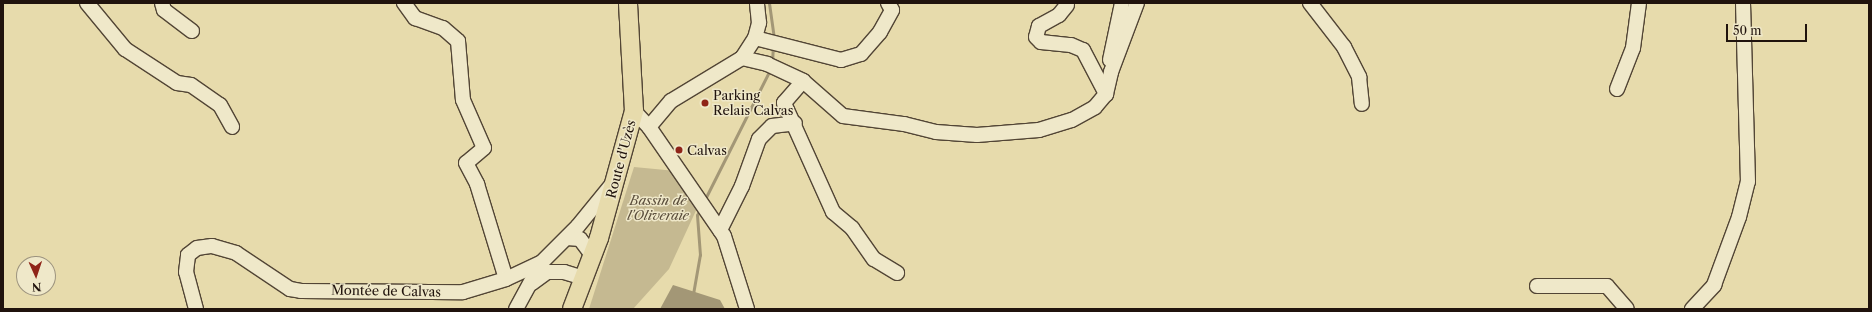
<!DOCTYPE html>
<html>
<head>
<meta charset="utf-8">
<style>
  body { margin:0 }
  #map { position:relative; width:1872px; height:312px; overflow:hidden; background:#e7dbac; font-family:"Libre Caslon Text",serif }
  div>[style] { position:absolute }
  .green>* { inset:0; background:#c5b991 }
  .water>* { inset:0; background:#a39776 }
  .stream>* { height:3px; margin:-1.5px; padding:0 1.5px; transform-origin:1.5px; border-radius:1.5px; background:#a39776 }
  .roads { filter:drop-shadow(1px 0 #524535) drop-shadow(-1px 0 #524535) drop-shadow(0 1px #524535) drop-shadow(0 -1px #524535) }
  .minor>* { height:14px; margin:-7px; padding:0 7px; transform-origin:7px; border-radius:7px; background:#efe8c9 }
  .major>* { height:18px; margin:-9px; padding:0 9px; transform-origin:9px; border-radius:9px; background:#e7dbac }
  .dots>* { width:11px; height:11px; translate:-50% -50%; box-sizing:border-box; border:2px solid #efe8c9; border-radius:50% }
  span { translate:-50% -50%; white-space:nowrap; text-align:center; line-height:1.15; -webkit-text-stroke:3px #efe8c9; paint-order:stroke }
  .poi-label { font-size:13px; color:#20130d }
  .left { translate:0 -50%; text-align:left }
  .street-label { font-size:13px; color:#20130d }
  .park-label { font-size:13px; color:#5a4d3b; font-style:italic }
  .frame { position:absolute; inset:0; border:4px solid #20130d; pointer-events:none }
  .north { position:absolute; left:16px; top:256px; width:40px; height:40px; box-sizing:border-box; background:#efe8c9; border:1px solid #9c937e; border-radius:50%; rotate:177deg; font-size:11px; font-weight:700; line-height:16px; text-align:center; color:#20130d }
  .north::after { content:''; display:block; margin:auto; width:14px; height:18px; background:#8f2418; clip-path:polygon(50% 0,100% 100%,50% 72%,0 100%) }
  .scale { position:absolute; left:1726px; top:24px; width:81px; height:18px; box-sizing:border-box; border:2px solid #20130d; border-top:0; padding-left:5px; font-size:12px; line-height:14px; white-space:nowrap; color:#20130d; -webkit-text-stroke:3px #efe8c9; paint-order:stroke }
</style>
</head>
<body>
<div id="map">
  <div class="green">
    <div style="clip-path:polygon(634px 167px,676px 171px,699px 204px,669px 269px,633px 309px,589px 309px)"></div>
  </div>
  <div class="water">
    <div style="clip-path:polygon(673px 285px,720px 300px,725px 309px,660px 309px)"></div>
  </div>
  <div class="stream">
    <div style="left:769px;top:3px;width:36px;rotate:82deg"></div>
    <div style="left:772px;top:63px;width:17px;rotate:-87deg"></div>
    <div style="left:704px;top:201px;width:147px;rotate:-63.3deg"></div>
    <div style="left:693px;top:294px;width:40px;rotate:-80deg"></div>
    <div style="left:700px;top:255px;width:40px;rotate:-94.3deg"></div>
    <div style="left:697px;top:215px;width:7px;rotate:-63deg"></div>
  </div>
  <div class="roads">
    <div class="minor">
      <div style="left:87px;top:3px;width:60px;rotate:50.4deg"></div>
      <div style="left:125px;top:49px;width:62px;rotate:33.2deg"></div>
      <div style="left:177px;top:83px;width:14px;rotate:8deg"></div>
      <div style="left:191px;top:85px;width:35px;rotate:35deg"></div>
      <div style="left:220px;top:105px;width:25px;rotate:61deg"></div>
      <div style="left:162px;top:3px;width:7px;rotate:74deg"></div>
      <div style="left:164px;top:10px;width:35px;rotate:37deg"></div>
      <div style="left:404px;top:3px;width:19px;rotate:54deg"></div>
      <div style="left:415px;top:18px;width:30px;rotate:20deg"></div>
      <div style="left:443px;top:28px;width:20px;rotate:41deg"></div>
      <div style="left:458px;top:41px;width:59px;rotate:85.2deg"></div>
      <div style="left:463px;top:100px;width:52px;rotate:66.4deg"></div>
      <div style="left:484px;top:148px;width:23px;rotate:140deg"></div>
      <div style="left:466px;top:163px;width:24px;rotate:62deg"></div>
      <div style="left:477px;top:184px;width:99px;rotate:73deg"></div>
      <div style="left:1310px;top:3px;width:56px;rotate:52.3deg"></div>
      <div style="left:1344px;top:47px;width:34px;rotate:63deg"></div>
      <div style="left:1359px;top:77px;width:27px;rotate:84deg"></div>
      <div style="left:1067px;top:5px;width:13px;rotate:129deg"></div>
      <div style="left:1059px;top:15px;width:23px;rotate:151deg"></div>
      <div style="left:1039px;top:26px;width:11px;rotate:105deg"></div>
      <div style="left:1036px;top:37px;width:7px;rotate:45deg"></div>
      <div style="left:1041px;top:42px;width:30px;rotate:6deg"></div>
      <div style="left:1071px;top:45px;width:13px;rotate:23deg"></div>
      <div style="left:1083px;top:50px;width:50px;rotate:62.4deg"></div>
      <div style="left:755px;top:38px;width:89px;rotate:14.3deg"></div>
      <div style="left:841px;top:60px;width:21px;rotate:-17deg"></div>
      <div style="left:861px;top:54px;width:29px;rotate:-49deg"></div>
      <div style="left:880px;top:32px;width:25px;rotate:-61deg"></div>
      <div style="left:892px;top:10px;width:8px;rotate:-120deg"></div>
      <div style="left:742px;top:58px;width:26px;rotate:13deg"></div>
      <div style="left:767px;top:64px;width:40px;rotate:25deg"></div>
      <div style="left:803px;top:81px;width:53px;rotate:41.2deg"></div>
      <div style="left:843px;top:116px;width:62px;rotate:7.5deg"></div>
      <div style="left:904px;top:124px;width:33px;rotate:14deg"></div>
      <div style="left:936px;top:132px;width:41px;rotate:4.2deg"></div>
      <div style="left:977px;top:135px;width:62px;rotate:-4.6deg"></div>
      <div style="left:1039px;top:130px;width:34px;rotate:-17deg"></div>
      <div style="left:1072px;top:120px;width:26px;rotate:-29deg"></div>
      <div style="left:1095px;top:107px;width:17px;rotate:-50deg"></div>
      <div style="left:1106px;top:94px;width:23px;rotate:-77deg"></div>
      <div style="left:1111px;top:72px;width:74px;rotate:-69.4deg"></div>
      <div style="left:1110px;top:60px;width:58px;rotate:-78.1deg"></div>
      <div style="left:803px;top:81px;width:29px;rotate:131deg"></div>
      <div style="left:784px;top:103px;width:120px;rotate:65.8deg"></div>
      <div style="left:833px;top:212px;width:25px;rotate:40deg"></div>
      <div style="left:852px;top:228px;width:38px;rotate:55deg"></div>
      <div style="left:874px;top:259px;width:27px;rotate:31deg"></div>
      <div style="left:1617px;top:89px;width:44px;rotate:-68.7deg"></div>
      <div style="left:1633px;top:48px;width:45px;rotate:-82.4deg"></div>
      <div style="left:634px;top:111px;width:22px;rotate:47deg"></div>
      <div style="left:649px;top:127px;width:132px;rotate:55.5deg"></div>
      <div style="left:724px;top:236px;width:77px;rotate:72.5deg"></div>
      <div style="left:649px;top:127px;width:34px;rotate:-50deg"></div>
      <div style="left:671px;top:101px;width:83px;rotate:-31.2deg"></div>
      <div style="left:742px;top:58px;width:24px;rotate:-57deg"></div>
      <div style="left:755px;top:38px;width:16px;rotate:-75deg"></div>
      <div style="left:759px;top:23px;width:20px;rotate:-96deg"></div>
      <div style="left:720px;top:230px;width:49px;rotate:-63.4deg"></div>
      <div style="left:742px;top:186px;width:50px;rotate:-70.1deg"></div>
      <div style="left:759px;top:139px;width:18px;rotate:-45deg"></div>
      <div style="left:772px;top:126px;width:23px;rotate:-7deg"></div>
      <div style="left:567px;top:238px;width:13px;rotate:4deg"></div>
      <div style="left:580px;top:239px;width:20px;rotate:53deg"></div>
      <div style="left:532px;top:283px;width:19px;rotate:-36deg"></div>
      <div style="left:547px;top:272px;width:17px"></div>
      <div style="left:564px;top:272px;width:21px;rotate:17deg"></div>
      <div style="left:1537px;top:286px;width:70px"></div>
      <div style="left:1607px;top:286px;width:30px;rotate:49deg"></div>
      <div style="left:196px;top:309px;width:38px;rotate:-105deg"></div>
      <div style="left:186px;top:272px;width:17px;rotate:-83deg"></div>
      <div style="left:188px;top:255px;width:11px;rotate:-38deg"></div>
      <div style="left:197px;top:248px;width:15px;rotate:-8deg"></div>
      <div style="left:212px;top:246px;width:25px;rotate:16deg"></div>
      <div style="left:236px;top:253px;width:65px;rotate:33.7deg"></div>
      <div style="left:290px;top:289px;width:11px;rotate:10deg"></div>
      <div style="left:301px;top:291px;width:162px;rotate:0.4deg"></div>
      <div style="left:463px;top:292px;width:45px;rotate:-16.8deg"></div>
      <div style="left:506px;top:279px;width:38px;rotate:-25deg"></div>
      <div style="left:516px;top:309px;width:52px;rotate:-61.5deg"></div>
      <div style="left:541px;top:263px;width:52px;rotate:-45deg"></div>
      <div style="left:578px;top:226px;width:55px;rotate:-50.9deg"></div>
      <div style="left:1692px;top:309px;width:33px;rotate:-47deg"></div>
      <div style="left:1714px;top:285px;width:72px;rotate:-69.8deg"></div>
      <div style="left:1739px;top:217px;width:36px;rotate:-76deg"></div>
      <div style="left:1748px;top:182px;width:179px;rotate:-91.6deg"></div>
    </div>
    <div class="major">
      <div style="left:572px;top:309px;width:76px;rotate:-69.2deg"></div>
      <div style="left:599px;top:238px;width:132px;rotate:-74.6deg"></div>
      <div style="left:634px;top:111px;width:108px;rotate:-93.2deg"></div>
    </div>
  </div>
  <div class="dots">
    <div style="left:705px;top:103px;background:#8f2418"></div>
    <div style="left:679px;top:150px;background:#8f2418"></div>
  </div>
  <div class="poi-label">
    <span class="left" style="left:713px;top:103px">Parking<br>Relais Calvas</span>
    <span class="left" style="left:687px;top:150px">Calvas</span>
  </div>
  <div class="street-label">
    <span style="left:621px;top:159px;rotate:-75deg">Route d'Uzès</span>
    <span style="left:386px;top:291px;rotate:1deg">Montée de Calvas</span>
  </div>
  <div class="park-label">
    <span style="left:658px;top:208px">Bassin de<br>l'Oliveraie</span>
  </div>
  <div class="frame"></div>
  <div class="north">N</div>
  <div class="scale">50 m</div>
</div>
</body>
</html>
